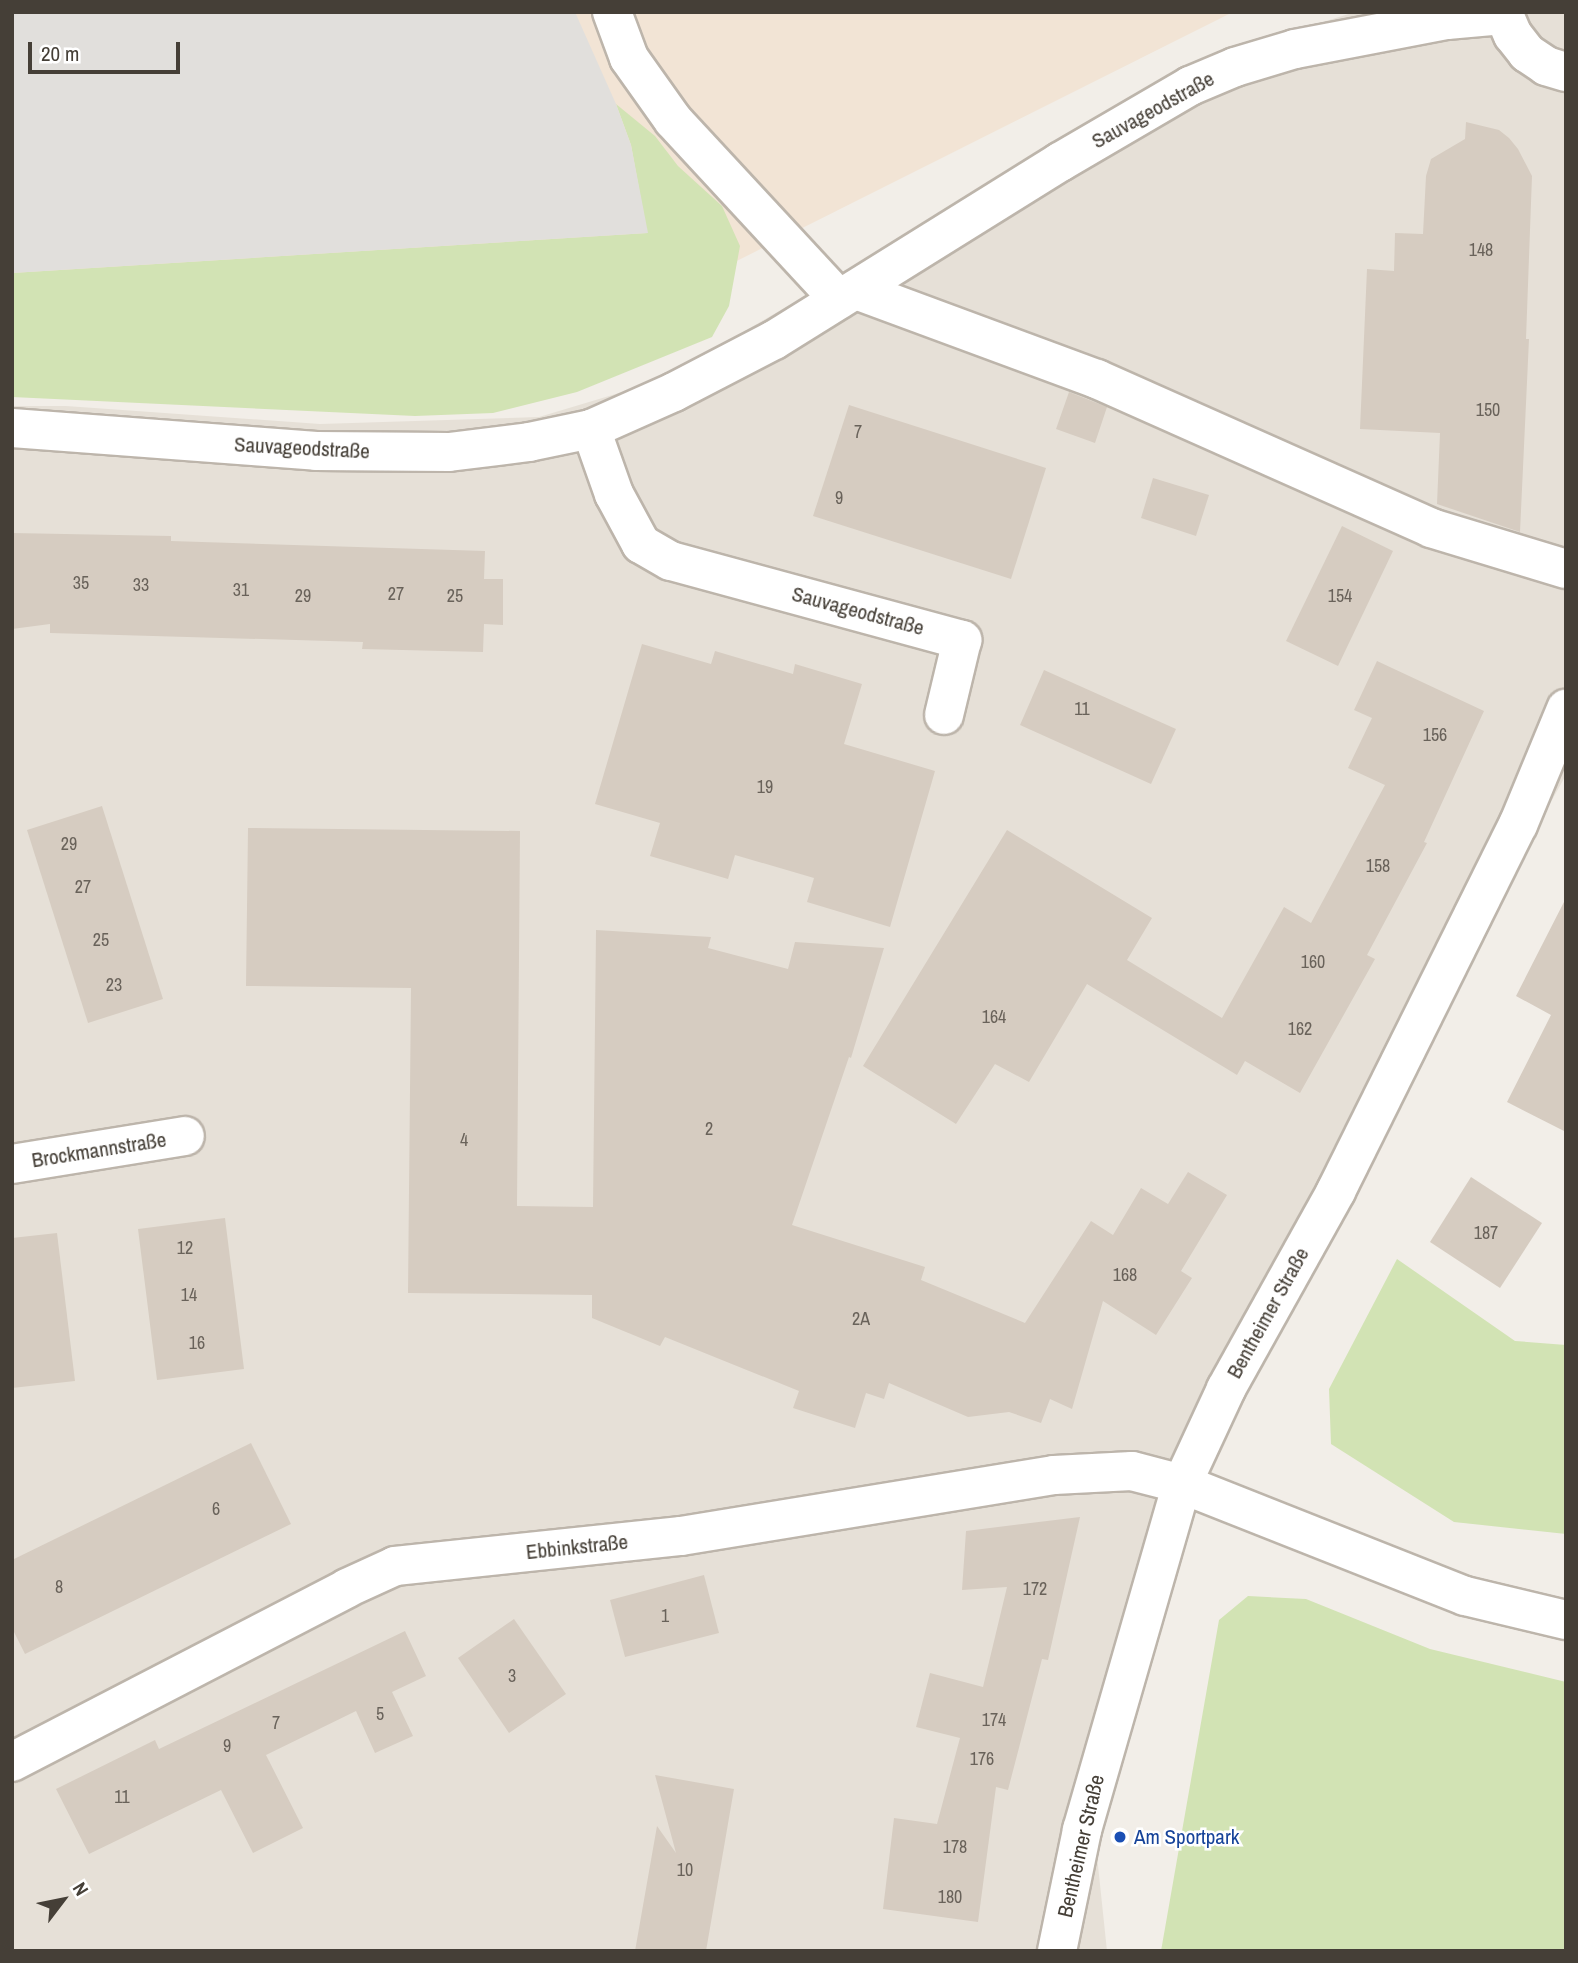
<!DOCTYPE html>
<html>
<head>
<meta charset="utf-8">
<style>
  body { margin:0 }
  #map { position:relative; width:1578px; height:1963px; overflow:hidden; background:#f2eee8; font-family:"Archivo Narrow",sans-serif }
  div>[style] { position:absolute }
  .residential>* { inset:0; background:#e6e0d7 }
  .commercial>* { inset:0; background:#f2e4d5 }
  .green>* { inset:0; background:#d2e3b4 }
  .parking>* { inset:0; background:#e1dfdc }
  .building>* { inset:0; background:#d6ccc1 }
  .roads { filter:drop-shadow(2px 0 #bdb5ab) drop-shadow(-2px 0 #bdb5ab) drop-shadow(0 2px #bdb5ab) drop-shadow(0 -2px #bdb5ab) }
  .minor>* { height:38px; margin:-19px; padding:0 19px; transform-origin:19px; border-radius:19px; background:#fff }
  .dots>* { width:19px; height:19px; translate:-50% -50%; box-sizing:border-box; border:4px solid #fff; border-radius:50% }
  span { translate:-50% -50%; white-space:nowrap; text-align:center; line-height:1.15; -webkit-text-stroke:5px #fff; paint-order:stroke }
  .number-label { font-size:18px; color:#69625a }
  .number-label span { -webkit-text-stroke-width:0 }
  .street-label { font-size:21px; color:#453f37 }
  .transit-label { font-size:21px; color:#164399 }
  .left { translate:0 -50%; text-align:left }
  .frame { position:absolute; inset:0; border:14px solid #453f37; pointer-events:none }
  .north { position:absolute; left:28px; top:1865px; width:70px; height:70px; -webkit-text-stroke:5px #fff; paint-order:stroke; rotate:58deg; font-size:19px; font-weight:700; line-height:28px; text-align:center; color:#453f37 }
  .north::after { content:''; display:block; margin:auto; width:24px; height:32px; background:#453f37; clip-path:polygon(50% 0,100% 100%,50% 72%,0 100%) }
  .scale { position:absolute; left:28px; top:42px; width:152px; height:32px; box-sizing:border-box; border:4px solid #453f37; border-top:0; padding-left:9px; font-size:21px; line-height:24px; white-space:nowrap; color:#453f37; -webkit-text-stroke:5px #fff; paint-order:stroke }
</style>
</head>
<body>
<div id="map">
  <div class="residential">
    <div style="clip-path:polygon(1355px 12px,1566px 12px,1566px 775px,1384px 1099px,1217px 1438px,1089px 1780px,1107px 1951px,12px 1951px,12px 406px,66px 406px,320px 424px,539px 417px,659px 381px,968px 201px,1185px 65px)"></div>
  </div>
  <div class="commercial">
    <div style="clip-path:polygon(12px 12px,1233px 12px,653px 303px,12px 341px)"></div>
  </div>
  <div class="green">
    <div style="clip-path:polygon(616px 104px,655px 136px,678px 166px,722px 206px,740px 246px,729px 306px,712px 337px,577px 392px,493px 413px,415px 416px,12px 397px,12px 273px,647px 233px,631px 145px)"></div>
    <div style="clip-path:polygon(1397px 1259px,1515px 1341px,1566px 1345px,1566px 1534px,1454px 1522px,1331px 1444px,1329px 1389px)"></div>
    <div style="clip-path:polygon(1248px 1596px,1306px 1599px,1430px 1649px,1566px 1682px,1566px 1951px,1161px 1951px,1219px 1620px)"></div>
  </div>
  <div class="parking">
    <div style="clip-path:polygon(12px 12px,575px 12px,616px 104px,631px 145px,648px 233px,12px 273px)"></div>
  </div>
  <div class="building">
    <div style="clip-path:polygon(1466px 122px,1499px 130px,1509px 138px,1518px 149px,1532px 176px,1526px 339px,1529px 339px,1520px 532px,1437px 504px,1440px 433px,1360px 429px,1367px 269px,1394px 271px,1395px 233px,1423px 234px,1426px 176px,1431px 159px,1465px 139px)"></div>
    <div style="clip-path:polygon(1069px 392px,1107px 407px,1095px 443px,1056px 429px)"></div>
    <div style="clip-path:polygon(849px 405px,1046px 468px,1011px 579px,813px 516px)"></div>
    <div style="clip-path:polygon(1153px 478px,1209px 495px,1196px 536px,1141px 518px)"></div>
    <div style="clip-path:polygon(1342px 526px,1393px 551px,1338px 666px,1286px 641px)"></div>
    <div style="clip-path:polygon(12px 533px,171px 536px,171px 541px,485px 551px,484px 579px,503px 579px,503px 625px,484px 624px,483px 652px,362px 649px,363px 642px,50px 633px,50px 624px,12px 629px)"></div>
    <div style="clip-path:polygon(642px 644px,711px 664px,715px 651px,793px 674px,795px 664px,862px 684px,844px 744px,935px 771px,890px 927px,807px 902px,814px 878px,735px 855px,728px 879px,650px 856px,660px 823px,595px 804px)"></div>
    <div style="clip-path:polygon(1377px 661px,1484px 711px,1424px 842px,1427px 843px,1367px 955px,1375px 959px,1300px 1093px,1245px 1061px,1237px 1075px,1087px 984px,1029px 1082px,995px 1064px,956px 1124px,863px 1066px,1007px 830px,1152px 918px,1127px 960px,1222px 1018px,1284px 907px,1311px 923px,1385px 785px,1348px 768px,1372px 718px,1354px 710px)"></div>
    <div style="clip-path:polygon(1044px 670px,1176px 729px,1151px 784px,1020px 725px)"></div>
    <div style="clip-path:polygon(102px 806px,163px 999px,88px 1023px,27px 830px)"></div>
    <div style="clip-path:polygon(248px 828px,520px 831px,517px 1206px,593px 1207px,596px 930px,711px 937px,708px 948px,788px 969px,795px 942px,884px 948px,851px 1058px,849px 1057px,792px 1225px,925px 1267px,921px 1280px,1025px 1323px,1091px 1221px,1113px 1235px,1141px 1188px,1168px 1204px,1188px 1172px,1227px 1195px,1181px 1271px,1192px 1278px,1156px 1335px,1103px 1301px,1072px 1409px,1050px 1399px,1041px 1423px,1009px 1412px,968px 1417px,889px 1383px,884px 1399px,866px 1393px,855px 1428px,793px 1408px,799px 1391px,665px 1337px,660px 1346px,592px 1318px,592px 1295px,408px 1293px,411px 988px,246px 986px)"></div>
    <div style="clip-path:polygon(1566px 898px,1566px 1132px,1507px 1102px,1551px 1015px,1516px 996px)"></div>
    <div style="clip-path:polygon(1471px 1177px,1542px 1223px,1500px 1288px,1430px 1242px)"></div>
    <div style="clip-path:polygon(225px 1218px,244px 1369px,157px 1380px,138px 1229px)"></div>
    <div style="clip-path:polygon(57px 1233px,75px 1381px,12px 1388px,12px 1238px)"></div>
    <div style="clip-path:polygon(251px 1443px,291px 1524px,25px 1654px,12px 1628px,12px 1560px)"></div>
    <div style="clip-path:polygon(1080px 1517px,1048px 1660px,1042px 1659px,1008px 1790px,996px 1787px,978px 1922px,883px 1909px,894px 1818px,937px 1824px,960px 1738px,916px 1727px,930px 1673px,983px 1687px,1007px 1587px,962px 1590px,966px 1531px)"></div>
    <div style="clip-path:polygon(704px 1575px,719px 1633px,625px 1657px,610px 1600px)"></div>
    <div style="clip-path:polygon(514px 1619px,566px 1694px,509px 1733px,458px 1658px)"></div>
    <div style="clip-path:polygon(405px 1631px,426px 1676px,392px 1692px,413px 1736px,375px 1753px,356px 1711px,266px 1755px,303px 1828px,253px 1853px,221px 1790px,89px 1854px,56px 1789px,155px 1740px,159px 1749px)"></div>
    <div style="clip-path:polygon(655px 1775px,734px 1789px,706px 1951px,635px 1951px,657px 1826px,676px 1853px)"></div>
  </div>
  <div class="roads">
    <div class="minor">
      <div style="left:612px;top:12px;width:49px;rotate:69.7deg"></div>
      <div style="left:629px;top:58px;width:76px;rotate:54.6deg"></div>
      <div style="left:673px;top:120px;width:244px;rotate:47.2deg"></div>
      <div style="left:1503px;top:12px;width:25px;rotate:67deg"></div>
      <div style="left:1513px;top:35px;width:23px;rotate:52deg"></div>
      <div style="left:1527px;top:53px;width:23px;rotate:34deg"></div>
      <div style="left:1546px;top:66px;width:21px;rotate:17deg"></div>
      <div style="left:856px;top:290px;width:257px;rotate:20.3deg"></div>
      <div style="left:1097px;top:379px;width:366px;rotate:24deg"></div>
      <div style="left:1431px;top:528px;width:141px;rotate:16.9deg"></div>
      <div style="left:12px;top:428px;width:305px;rotate:4.3deg"></div>
      <div style="left:316px;top:451px;width:133px;rotate:0.4deg"></div>
      <div style="left:449px;top:452px;width:81px;rotate:-7.1deg"></div>
      <div style="left:529px;top:442px;width:63px;rotate:-11.8deg"></div>
      <div style="left:591px;top:429px;width:91px;rotate:-24deg"></div>
      <div style="left:674px;top:392px;width:113px;rotate:-27.5deg"></div>
      <div style="left:774px;top:340px;width:337px;rotate:-31.9deg"></div>
      <div style="left:1060px;top:162px;width:151px;rotate:-30.3deg"></div>
      <div style="left:1190px;top:86px;width:49px;rotate:-22.9deg"></div>
      <div style="left:1235px;top:67px;width:63px;rotate:-16.7deg"></div>
      <div style="left:1295px;top:49px;width:155px;rotate:-10.8deg"></div>
      <div style="left:1447px;top:20px;width:56px;rotate:-5.1deg"></div>
      <div style="left:591px;top:429px;width:69px;rotate:70.5deg"></div>
      <div style="left:614px;top:494px;width:57px;rotate:61.6deg"></div>
      <div style="left:641px;top:544px;width:34px;rotate:30deg"></div>
      <div style="left:671px;top:561px;width:302px;rotate:15.2deg"></div>
      <div style="left:962px;top:640px;width:77px;rotate:103.5deg"></div>
      <div style="left:12px;top:1164px;width:175px;rotate:-9.2deg"></div>
      <div style="left:12px;top:1762px;width:377px;rotate:-27.4deg"></div>
      <div style="left:347px;top:1588px;width:53px;rotate:-24.6deg"></div>
      <div style="left:395px;top:1566px;width:288px;rotate:-6deg"></div>
      <div style="left:681px;top:1536px;width:378px;rotate:-9.3deg"></div>
      <div style="left:1054px;top:1475px;width:78px;rotate:-2.9deg"></div>
      <div style="left:1132px;top:1471px;width:52px;rotate:14.6deg"></div>
      <div style="left:1182px;top:1484px;width:304px;rotate:21.6deg"></div>
      <div style="left:1465px;top:1596px;width:104px;rotate:13.4deg"></div>
      <div style="left:1057px;top:1951px;width:124px;rotate:-78.3deg"></div>
      <div style="left:1082px;top:1830px;width:360px;rotate:-73.9deg"></div>
      <div style="left:1182px;top:1484px;width:105px;rotate:-65.1deg"></div>
      <div style="left:1226px;top:1389px;width:227px;rotate:-60.9deg"></div>
      <div style="left:1336px;top:1191px;width:409px;rotate:-63.6deg"></div>
      <div style="left:1518px;top:825px;width:126px;rotate:-67.5deg"></div>
    </div>
  </div>
  <div class="dots">
    <div style="left:1120px;top:1837px;background:#1a4fb4"></div>
  </div>
  <div class="number-label">
    <span style="left:1481px;top:250px">148</span>
    <span style="left:1488px;top:410px">150</span>
    <span style="left:858px;top:432px">7</span>
    <span style="left:839px;top:498px">9</span>
    <span style="left:81px;top:583px">35</span>
    <span style="left:141px;top:585px">33</span>
    <span style="left:241px;top:590px">31</span>
    <span style="left:396px;top:594px">27</span>
    <span style="left:303px;top:596px">29</span>
    <span style="left:455px;top:596px">25</span>
    <span style="left:1340px;top:596px">154</span>
    <span style="left:1082px;top:709px">11</span>
    <span style="left:1435px;top:735px">156</span>
    <span style="left:765px;top:787px">19</span>
    <span style="left:69px;top:844px">29</span>
    <span style="left:1378px;top:866px">158</span>
    <span style="left:83px;top:887px">27</span>
    <span style="left:101px;top:940px">25</span>
    <span style="left:1313px;top:962px">160</span>
    <span style="left:114px;top:985px">23</span>
    <span style="left:994px;top:1017px">164</span>
    <span style="left:1300px;top:1029px">162</span>
    <span style="left:709px;top:1129px">2</span>
    <span style="left:464px;top:1140px">4</span>
    <span style="left:1486px;top:1233px">187</span>
    <span style="left:185px;top:1248px">12</span>
    <span style="left:1125px;top:1275px">168</span>
    <span style="left:189px;top:1295px">14</span>
    <span style="left:861px;top:1319px">2A</span>
    <span style="left:197px;top:1343px">16</span>
    <span style="left:216px;top:1509px">6</span>
    <span style="left:59px;top:1587px">8</span>
    <span style="left:1035px;top:1589px">172</span>
    <span style="left:665px;top:1616px">1</span>
    <span style="left:512px;top:1676px">3</span>
    <span style="left:380px;top:1714px">5</span>
    <span style="left:994px;top:1720px">174</span>
    <span style="left:276px;top:1723px">7</span>
    <span style="left:227px;top:1746px">9</span>
    <span style="left:982px;top:1759px">176</span>
    <span style="left:122px;top:1797px">11</span>
    <span style="left:955px;top:1847px">178</span>
    <span style="left:685px;top:1870px">10</span>
    <span style="left:950px;top:1897px">180</span>
  </div>
  <div class="street-label">
    <span style="left:1153px;top:110px;rotate:-29deg">Sauvageodstraße</span>
    <span style="left:302px;top:448px;rotate:3deg">Sauvageodstraße</span>
    <span style="left:858px;top:611px;rotate:15deg">Sauvageodstraße</span>
    <span style="left:99px;top:1150px;rotate:-9deg">Brockmannstraße</span>
    <span style="left:1268px;top:1313px;rotate:-61deg">Bentheimer Straße</span>
    <span style="left:577px;top:1547px;rotate:-6deg">Ebbinkstraße</span>
    <span style="left:1081px;top:1846px;rotate:-77deg">Bentheimer Straße</span>
  </div>
  <div class="transit-label">
    <span class="left" style="left:1134px;top:1837px">Am Sportpark</span>
  </div>
  <div class="frame"></div>
  <div class="north">N</div>
  <div class="scale">20 m</div>
</div>
</body>
</html>
